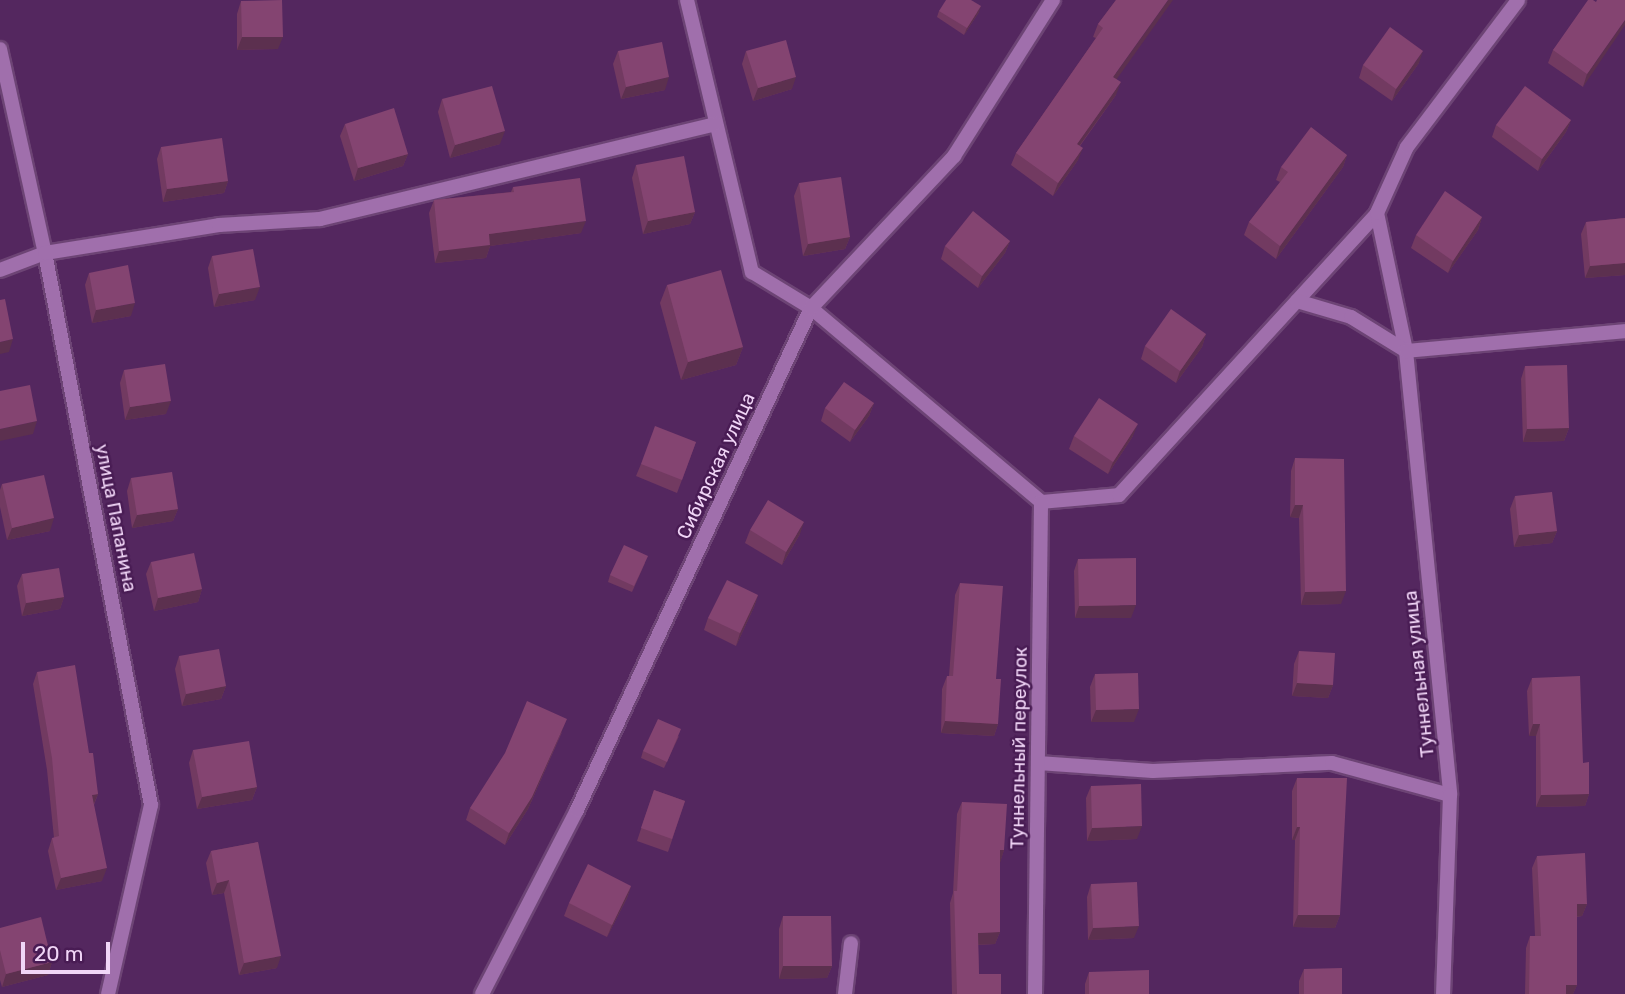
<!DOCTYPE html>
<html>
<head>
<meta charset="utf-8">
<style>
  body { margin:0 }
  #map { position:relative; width:1625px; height:994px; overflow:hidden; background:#54275f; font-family:Rubik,sans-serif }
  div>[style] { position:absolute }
  .roads { filter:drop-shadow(2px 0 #6d4475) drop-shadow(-2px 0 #6d4475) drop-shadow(0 2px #6d4475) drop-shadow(0 -2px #6d4475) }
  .service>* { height:14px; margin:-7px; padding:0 7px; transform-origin:7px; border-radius:7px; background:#a06fac }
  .minor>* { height:14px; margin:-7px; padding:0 7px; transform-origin:7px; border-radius:7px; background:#a06fac }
  .tertiary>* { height:14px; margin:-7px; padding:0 7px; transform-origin:7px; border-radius:7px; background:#a06fac }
  .wall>* { inset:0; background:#723a61 }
  .shaded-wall>* { inset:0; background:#5c304f }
  .building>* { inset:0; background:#844471 }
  span { translate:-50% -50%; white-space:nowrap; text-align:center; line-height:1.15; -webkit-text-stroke:5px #491c54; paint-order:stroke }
  .street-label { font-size:19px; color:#f1d6f7 }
  .scale { position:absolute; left:21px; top:942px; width:89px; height:32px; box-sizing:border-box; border:4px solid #f1d6f7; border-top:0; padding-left:9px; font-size:21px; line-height:24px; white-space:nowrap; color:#f1d6f7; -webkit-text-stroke:5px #491c54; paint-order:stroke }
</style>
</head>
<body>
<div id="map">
  <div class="roads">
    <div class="service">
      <div style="left:1038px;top:763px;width:115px;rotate:4deg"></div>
      <div style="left:1153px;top:771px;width:179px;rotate:-2.6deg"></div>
      <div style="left:1332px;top:763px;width:122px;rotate:15.2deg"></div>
    </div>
    <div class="minor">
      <div style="left:687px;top:0;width:280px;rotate:76.6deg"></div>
      <div style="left:752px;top:272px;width:69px;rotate:31.4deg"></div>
      <div style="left:811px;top:308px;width:301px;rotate:40.1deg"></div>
      <div style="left:1041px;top:502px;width:78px;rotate:-5.1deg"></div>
      <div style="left:1119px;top:495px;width:382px;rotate:-47.5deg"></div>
      <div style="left:1377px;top:213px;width:141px;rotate:78.1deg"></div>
      <div style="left:1406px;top:351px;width:446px;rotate:84.3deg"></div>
      <div style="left:1450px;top:795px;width:199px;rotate:92deg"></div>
      <div style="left:0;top:49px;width:209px;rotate:77.6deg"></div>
      <div style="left:45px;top:253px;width:562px;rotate:79.13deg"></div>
      <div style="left:151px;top:805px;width:194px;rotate:102.8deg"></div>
      <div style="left:1377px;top:213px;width:72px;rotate:-65.6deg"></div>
      <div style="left:1407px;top:147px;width:184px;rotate:-52.9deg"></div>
      <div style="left:0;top:270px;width:48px;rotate:-20.7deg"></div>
      <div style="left:45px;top:253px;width:176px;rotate:-9.1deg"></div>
      <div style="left:219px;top:225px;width:101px;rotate:-3.4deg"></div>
      <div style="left:320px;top:219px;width:406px;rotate:-13.5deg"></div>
      <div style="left:1297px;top:301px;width:56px;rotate:16.5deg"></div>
      <div style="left:1351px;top:317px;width:65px;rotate:31.7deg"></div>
      <div style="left:1406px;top:351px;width:220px;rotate:-5.2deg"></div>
      <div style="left:845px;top:994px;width:51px;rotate:-83.3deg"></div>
      <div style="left:1035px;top:994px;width:492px;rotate:-89.3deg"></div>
    </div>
    <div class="tertiary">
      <div style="left:482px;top:994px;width:207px;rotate:-62.7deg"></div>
      <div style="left:577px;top:810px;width:554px;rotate:-65.01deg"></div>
      <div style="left:811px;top:308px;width:209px;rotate:-46.7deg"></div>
      <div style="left:954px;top:156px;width:185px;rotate:-57.6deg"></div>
    </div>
  </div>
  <div class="wall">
    <div style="clip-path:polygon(1116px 0,1116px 95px,1080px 146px,1078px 160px,1053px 196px,1011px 165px,1016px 153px,1096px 38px,1093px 37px,1098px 24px)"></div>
    <div style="clip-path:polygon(1625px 0,1583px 87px,1548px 63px,1553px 50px,1596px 2px)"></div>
    <div style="clip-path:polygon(241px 1px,278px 49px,237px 50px,237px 14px)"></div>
    <div style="clip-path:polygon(939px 11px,979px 12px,964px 35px,937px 17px)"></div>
    <div style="clip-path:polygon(618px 51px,665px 90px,621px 99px,613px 64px)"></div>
    <div style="clip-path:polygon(746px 51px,792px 89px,753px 101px,742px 64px)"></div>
    <div style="clip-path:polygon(1419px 63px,1392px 101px,1359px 78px,1363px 65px)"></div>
    <div style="clip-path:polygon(442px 99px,500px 144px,450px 158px,438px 112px)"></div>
    <div style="clip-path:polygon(1571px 120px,1566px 132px,1538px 171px,1492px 137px,1496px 125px)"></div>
    <div style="clip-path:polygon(345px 124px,408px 154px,403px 166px,354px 181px,340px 136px)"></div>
    <div style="clip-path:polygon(161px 147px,228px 181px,224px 193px,163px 202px,157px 159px)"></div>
    <div style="clip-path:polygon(1347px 155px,1343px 167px,1276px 259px,1244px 235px,1249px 222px,1280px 182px,1276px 180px,1281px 167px)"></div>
    <div style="clip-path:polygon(636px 165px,695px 212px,690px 224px,643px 234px,632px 178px)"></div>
    <div style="clip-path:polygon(799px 183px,850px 237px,845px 249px,803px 256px,794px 196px)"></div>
    <div style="clip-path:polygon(513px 187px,581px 233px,490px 246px,486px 258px,435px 263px,429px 213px,434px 200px,511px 192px)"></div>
    <div style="clip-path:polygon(1482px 217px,1478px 230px,1448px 273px,1411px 248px,1416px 235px)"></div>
    <div style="clip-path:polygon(1625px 218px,1625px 275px,1585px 278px,1581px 234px,1586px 222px)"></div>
    <div style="clip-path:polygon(1010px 241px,1005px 253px,978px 288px,941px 259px,945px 246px)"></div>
    <div style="clip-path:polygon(212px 256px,255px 300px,214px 307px,208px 268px)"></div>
    <div style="clip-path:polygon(89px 273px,131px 316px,92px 323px,85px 285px)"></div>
    <div style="clip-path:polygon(667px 285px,743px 347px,736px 365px,681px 380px,660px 303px)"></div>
    <div style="clip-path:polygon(1206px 334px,1202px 347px,1176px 383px,1141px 359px,1145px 346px)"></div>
    <div style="clip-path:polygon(1525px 366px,1569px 428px,1564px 441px,1523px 442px,1521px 379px)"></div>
    <div style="clip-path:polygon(124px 370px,166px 414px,125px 420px,120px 383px)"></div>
    <div style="clip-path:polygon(874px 403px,869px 416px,850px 442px,821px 421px,825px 408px)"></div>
    <div style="clip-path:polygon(1074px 436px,1133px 436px,1108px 474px,1069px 449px)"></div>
    <div style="clip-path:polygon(696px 442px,677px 493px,636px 476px,641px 464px)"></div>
    <div style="clip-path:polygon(1295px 458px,1341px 604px,1301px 605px,1299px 518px,1290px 517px,1291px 471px)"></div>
    <div style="clip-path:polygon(131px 478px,178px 509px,173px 521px,132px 528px,127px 491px)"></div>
    <div style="clip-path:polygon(2px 484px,50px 531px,7px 540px,0 507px,0 490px)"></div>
    <div style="clip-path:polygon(1515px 496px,1557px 531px,1552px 543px,1514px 547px,1510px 509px)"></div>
    <div style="clip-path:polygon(750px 530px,800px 534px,782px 565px,745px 543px)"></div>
    <div style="clip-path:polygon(1078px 559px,1131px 618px,1075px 618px,1074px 571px)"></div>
    <div style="clip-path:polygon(151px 562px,202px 589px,198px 602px,154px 611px,146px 574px)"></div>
    <div style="clip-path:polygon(645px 563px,632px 592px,608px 582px,610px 575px)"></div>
    <div style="clip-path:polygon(22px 574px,64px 597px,60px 609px,22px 616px,17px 586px)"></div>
    <div style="clip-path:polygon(960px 583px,998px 724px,994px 736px,941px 733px,942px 689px,947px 676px,949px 676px,955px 595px)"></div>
    <div style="clip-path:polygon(758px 595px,754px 607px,736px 646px,704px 630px,708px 618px)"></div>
    <div style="clip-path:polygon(1299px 651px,1333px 685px,1328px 698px,1292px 696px,1294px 664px)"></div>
    <div style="clip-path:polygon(179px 656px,226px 686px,221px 699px,182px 706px,175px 669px)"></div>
    <div style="clip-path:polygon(37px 672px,89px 753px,98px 794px,94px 805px,102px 881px,56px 890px,48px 851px,52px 838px,54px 838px,47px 770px,33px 684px)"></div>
    <div style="clip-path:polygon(1095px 674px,1134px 722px,1091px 722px,1090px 687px)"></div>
    <div style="clip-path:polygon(1532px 678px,1583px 763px,1589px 794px,1585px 806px,1536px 807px,1536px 736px,1529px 736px,1527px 691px)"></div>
    <div style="clip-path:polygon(562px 732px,528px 809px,505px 845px,466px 820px,470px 808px)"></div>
    <div style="clip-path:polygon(679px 736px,664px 768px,641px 758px,643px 751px)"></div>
    <div style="clip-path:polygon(193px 750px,257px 787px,252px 800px,197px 809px,189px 763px)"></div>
    <div style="clip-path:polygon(1297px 778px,1340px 915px,1335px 928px,1293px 927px,1295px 840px,1292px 840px,1292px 791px)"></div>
    <div style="clip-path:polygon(1091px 786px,1137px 839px,1087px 841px,1086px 798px)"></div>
    <div style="clip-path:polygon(654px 790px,685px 801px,668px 852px,637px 841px)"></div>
    <div style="clip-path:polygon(962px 802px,1004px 850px,1000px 862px,1000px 932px,995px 944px,978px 945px,979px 974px,1001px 994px,952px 994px,950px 903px,953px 893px,957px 814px)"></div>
    <div style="clip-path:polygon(258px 842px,277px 968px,239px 975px,224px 893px,212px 895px,206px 863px,211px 851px)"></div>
    <div style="clip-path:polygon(1537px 856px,1587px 904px,1582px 916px,1577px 917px,1577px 985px,1573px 994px,1525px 994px,1526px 948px,1530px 936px,1535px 936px,1532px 868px)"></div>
    <div style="clip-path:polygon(1091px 884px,1134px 938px,1088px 940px,1087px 897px)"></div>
    <div style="clip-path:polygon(631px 886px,627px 898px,607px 937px,564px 916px,569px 903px)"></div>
    <div style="clip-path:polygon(783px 916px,832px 966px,827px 978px,779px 979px,779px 929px)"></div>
    <div style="clip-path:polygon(0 928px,52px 962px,48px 975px,2px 987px,0 980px)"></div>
    <div style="clip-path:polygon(1304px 969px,1342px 994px,1299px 994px,1299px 981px)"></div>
    <div style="clip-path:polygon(1089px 972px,1149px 994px,1085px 994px,1085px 984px)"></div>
  </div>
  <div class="shaded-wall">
    <div style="clip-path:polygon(1168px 0,1173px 0,1109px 90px,1113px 77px)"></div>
    <div style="clip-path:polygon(981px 6px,979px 12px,964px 35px,967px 28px)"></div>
    <div style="clip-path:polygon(1625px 20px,1625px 25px,1583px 87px,1587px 74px)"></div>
    <div style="clip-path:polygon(242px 37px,283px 37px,278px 49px,237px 50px)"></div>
    <div style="clip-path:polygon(1423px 51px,1419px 63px,1392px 101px,1396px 89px)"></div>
    <div style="clip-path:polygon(669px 77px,665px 90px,621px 99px,626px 87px)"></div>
    <div style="clip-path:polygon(796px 77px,792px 89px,753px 101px,758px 88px)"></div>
    <div style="clip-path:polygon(1121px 82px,1116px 95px,1072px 156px,1077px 144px)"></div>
    <div style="clip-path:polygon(1571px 120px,1566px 132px,1538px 171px,1542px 159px)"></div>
    <div style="clip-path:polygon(505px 131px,500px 144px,450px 158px,455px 145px)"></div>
    <div style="clip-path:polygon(1083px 148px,1078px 160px,1053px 196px,1058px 183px)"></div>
    <div style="clip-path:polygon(408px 154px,403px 166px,354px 181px,358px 168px)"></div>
    <div style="clip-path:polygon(1347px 155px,1343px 167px,1276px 259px,1280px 246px)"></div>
    <div style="clip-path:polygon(228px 181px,224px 193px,163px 202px,167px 189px)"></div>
    <div style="clip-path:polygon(695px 212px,690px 224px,643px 234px,648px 221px)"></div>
    <div style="clip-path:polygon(1482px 217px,1478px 230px,1448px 273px,1453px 261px)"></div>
    <div style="clip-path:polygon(586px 221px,581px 233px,490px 246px,486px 258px,435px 263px,439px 251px,489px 234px)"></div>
    <div style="clip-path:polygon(850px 237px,845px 249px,803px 256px,808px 244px)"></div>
    <div style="clip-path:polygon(1010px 241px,1005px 253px,978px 288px,982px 276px)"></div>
    <div style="clip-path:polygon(1625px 263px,1625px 275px,1585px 278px,1590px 266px)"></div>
    <div style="clip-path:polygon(260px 287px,255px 300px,214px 307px,219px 294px)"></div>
    <div style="clip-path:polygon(135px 303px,131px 316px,92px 323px,96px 310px)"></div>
    <div style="clip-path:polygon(1206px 334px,1202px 347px,1176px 383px,1180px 371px)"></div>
    <div style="clip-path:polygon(13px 339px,9px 352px,0 354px,0 342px)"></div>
    <div style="clip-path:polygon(743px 347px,736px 365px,681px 380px,688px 362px)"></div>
    <div style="clip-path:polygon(171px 401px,166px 414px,125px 420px,130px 407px)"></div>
    <div style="clip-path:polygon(874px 403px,869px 416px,850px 442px,855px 430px)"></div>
    <div style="clip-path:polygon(37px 421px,33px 434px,0 441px,0 429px)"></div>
    <div style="clip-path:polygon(1138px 424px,1133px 436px,1108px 474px,1113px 462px)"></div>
    <div style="clip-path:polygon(1569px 428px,1564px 441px,1523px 442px,1527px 429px)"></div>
    <div style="clip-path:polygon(1295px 505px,1303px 505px,1299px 518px,1290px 517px)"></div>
    <div style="clip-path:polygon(178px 509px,173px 521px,132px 528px,137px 515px)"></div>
    <div style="clip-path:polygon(54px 518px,50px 531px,7px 540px,12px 528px)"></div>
    <div style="clip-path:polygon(804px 522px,800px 534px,782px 565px,786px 552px)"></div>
    <div style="clip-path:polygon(1557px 531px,1552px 543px,1514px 547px,1519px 535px)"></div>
    <div style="clip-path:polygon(202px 589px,198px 602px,154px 611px,158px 598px)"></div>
    <div style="clip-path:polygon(1346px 591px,1341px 604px,1301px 605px,1305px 592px)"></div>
    <div style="clip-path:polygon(758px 595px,754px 607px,736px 646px,740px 633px)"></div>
    <div style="clip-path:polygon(64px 597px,60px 609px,22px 616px,26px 603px)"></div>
    <div style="clip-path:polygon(1136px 605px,1131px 618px,1075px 618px,1079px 606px)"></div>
    <div style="clip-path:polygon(1297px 683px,1333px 685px,1328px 698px,1292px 696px)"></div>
    <div style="clip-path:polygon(226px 686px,221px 699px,182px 706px,186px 694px)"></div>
    <div style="clip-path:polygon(1139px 709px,1134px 722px,1091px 722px,1096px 710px)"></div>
    <div style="clip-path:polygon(567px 719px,528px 809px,505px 845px,509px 833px)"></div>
    <div style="clip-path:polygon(945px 721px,998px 724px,994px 736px,941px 733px)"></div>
    <div style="clip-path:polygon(1533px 724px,1540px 724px,1536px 736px,1529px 736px)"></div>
    <div style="clip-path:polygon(257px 787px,252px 800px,197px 809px,202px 797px)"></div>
    <div style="clip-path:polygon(98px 794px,93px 806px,92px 795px)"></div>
    <div style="clip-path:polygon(1589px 794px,1585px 806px,1536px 807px,1541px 795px)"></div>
    <div style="clip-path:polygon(1142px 826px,1137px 839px,1087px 841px,1092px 828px)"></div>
    <div style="clip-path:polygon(1297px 827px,1300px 827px,1295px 840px,1292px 840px)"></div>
    <div style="clip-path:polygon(1000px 850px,1004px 850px,1000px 863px)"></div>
    <div style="clip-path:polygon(107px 868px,102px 881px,56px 890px,61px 878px)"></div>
    <div style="clip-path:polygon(229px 880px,224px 893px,212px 895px,217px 883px)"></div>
    <div style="clip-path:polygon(631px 886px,627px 898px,607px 937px,612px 925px)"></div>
    <div style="clip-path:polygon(1577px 904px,1587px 904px,1582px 916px,1573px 917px)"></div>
    <div style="clip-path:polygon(1298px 915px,1340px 915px,1335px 928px,1293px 927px)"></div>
    <div style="clip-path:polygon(1139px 926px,1134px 938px,1088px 940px,1093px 928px)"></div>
    <div style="clip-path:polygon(1000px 932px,995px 944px,973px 945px,978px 933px)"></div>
    <div style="clip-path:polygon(281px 956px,277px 968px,239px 975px,244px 963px)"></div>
    <div style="clip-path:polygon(52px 962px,48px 975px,2px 987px,6px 974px)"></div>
    <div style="clip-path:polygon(783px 966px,832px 966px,827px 978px,779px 979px)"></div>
    <div style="clip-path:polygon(1566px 985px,1577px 985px,1573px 994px,1562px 994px)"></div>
  </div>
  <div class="building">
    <div style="clip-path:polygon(282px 0,283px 37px,242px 37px,241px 1px)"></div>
    <div style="clip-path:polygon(946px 0,971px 0,981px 6px,967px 28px,939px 11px)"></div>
    <div style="clip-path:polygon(1116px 0,1168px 0,1113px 77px,1121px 82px,1077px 144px,1083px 148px,1058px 183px,1016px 153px,1103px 28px,1098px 24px)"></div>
    <div style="clip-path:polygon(1588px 0,1593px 0,1596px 2px,1597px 0,1625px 0,1625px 20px,1587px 74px,1553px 50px)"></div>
    <div style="clip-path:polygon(1390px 27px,1423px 51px,1396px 89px,1363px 65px)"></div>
    <div style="clip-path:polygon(786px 40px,796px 77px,758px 88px,746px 51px)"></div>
    <div style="clip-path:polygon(662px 42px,669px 77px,626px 87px,618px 51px)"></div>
    <div style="clip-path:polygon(492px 86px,505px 131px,455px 145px,442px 99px)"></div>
    <div style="clip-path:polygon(1525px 86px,1571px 120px,1542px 159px,1496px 125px)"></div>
    <div style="clip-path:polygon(394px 108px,408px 154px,358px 168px,345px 124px)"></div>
    <div style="clip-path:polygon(1311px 127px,1347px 155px,1280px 246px,1249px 222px,1288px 172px,1281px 167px)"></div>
    <div style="clip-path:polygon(222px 138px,228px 181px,167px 189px,161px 147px)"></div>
    <div style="clip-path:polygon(684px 156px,695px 212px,648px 221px,636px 165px)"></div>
    <div style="clip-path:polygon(841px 177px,850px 237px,808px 244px,799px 183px)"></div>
    <div style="clip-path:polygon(580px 178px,586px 221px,489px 234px,490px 245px,439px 251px,434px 200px,514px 192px,513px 187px)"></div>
    <div style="clip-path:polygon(1445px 191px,1482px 217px,1453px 261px,1416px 235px)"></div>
    <div style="clip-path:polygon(973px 211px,1010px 241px,982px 276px,945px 246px)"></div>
    <div style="clip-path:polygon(1625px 218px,1625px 263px,1590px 266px,1586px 222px)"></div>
    <div style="clip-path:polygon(253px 249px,260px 287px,219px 294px,212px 256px)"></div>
    <div style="clip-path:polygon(128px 265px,135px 303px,96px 310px,89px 273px)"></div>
    <div style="clip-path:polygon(721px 270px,743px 347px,688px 362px,667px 285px)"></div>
    <div style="clip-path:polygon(5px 299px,13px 339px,0 342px,0 300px)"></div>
    <div style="clip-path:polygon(1171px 309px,1206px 334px,1180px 371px,1145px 346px)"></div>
    <div style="clip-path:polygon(165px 364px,171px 401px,130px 407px,124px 370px)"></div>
    <div style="clip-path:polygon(1567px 365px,1569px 428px,1527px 429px,1525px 366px)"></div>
    <div style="clip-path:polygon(844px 382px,874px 403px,855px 430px,825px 408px)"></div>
    <div style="clip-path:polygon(30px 385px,37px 421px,0 429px,0 391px)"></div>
    <div style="clip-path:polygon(1099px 398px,1138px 424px,1113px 462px,1074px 436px)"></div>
    <div style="clip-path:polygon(655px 426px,696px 442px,682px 480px,641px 464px)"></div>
    <div style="clip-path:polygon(1295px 458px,1344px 459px,1346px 591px,1305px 592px,1303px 505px,1295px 505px)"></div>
    <div style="clip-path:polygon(172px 472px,178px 509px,137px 515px,131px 478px)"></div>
    <div style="clip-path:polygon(44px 475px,54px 518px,12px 528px,2px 484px)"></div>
    <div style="clip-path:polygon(1552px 492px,1557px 531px,1519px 535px,1515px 496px)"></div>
    <div style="clip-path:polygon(768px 500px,804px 522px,786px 552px,750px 530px)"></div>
    <div style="clip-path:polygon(624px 545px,648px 556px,634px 586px,610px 575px)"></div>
    <div style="clip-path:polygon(194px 553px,202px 589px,158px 598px,151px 562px)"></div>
    <div style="clip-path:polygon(1136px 558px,1136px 605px,1079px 606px,1078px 559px)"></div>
    <div style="clip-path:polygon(59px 568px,64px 597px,26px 603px,22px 574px)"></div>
    <div style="clip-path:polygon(727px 580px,758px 595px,740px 633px,708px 618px)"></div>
    <div style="clip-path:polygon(960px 583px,1003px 586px,996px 679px,1001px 679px,998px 724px,945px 721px,947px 676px,953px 676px)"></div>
    <div style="clip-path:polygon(219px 649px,226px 686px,186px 694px,179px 656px)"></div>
    <div style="clip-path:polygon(1299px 651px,1335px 653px,1333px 685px,1297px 683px)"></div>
    <div style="clip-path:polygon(75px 665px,89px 753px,93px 753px,98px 794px,92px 795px,107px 868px,61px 878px,52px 838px,59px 836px,52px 758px,37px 672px)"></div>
    <div style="clip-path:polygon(1138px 673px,1139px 709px,1096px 710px,1095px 674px)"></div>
    <div style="clip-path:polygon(1580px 676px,1583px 763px,1589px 762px,1589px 794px,1541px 795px,1540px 724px,1533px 724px,1532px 678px)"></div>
    <div style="clip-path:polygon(527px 701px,567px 719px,532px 797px,509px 833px,470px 808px,505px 753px)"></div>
    <div style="clip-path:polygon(658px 719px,681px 729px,667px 762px,643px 751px)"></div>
    <div style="clip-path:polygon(249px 741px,257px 787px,202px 797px,193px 750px)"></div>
    <div style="clip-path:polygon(1297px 778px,1347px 778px,1340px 915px,1298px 915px,1300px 827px,1297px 827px)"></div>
    <div style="clip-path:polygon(1141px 784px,1142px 826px,1092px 828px,1091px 786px)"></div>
    <div style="clip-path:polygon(654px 790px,685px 801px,672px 839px,641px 828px)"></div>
    <div style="clip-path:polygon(962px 802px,1007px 804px,1004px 850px,1000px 850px,1000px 932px,978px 933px,979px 974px,1001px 974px,1001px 994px,957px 994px,954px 891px,957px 891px)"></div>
    <div style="clip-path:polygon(258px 842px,281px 956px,244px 963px,229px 880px,217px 883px,211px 851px)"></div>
    <div style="clip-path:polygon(1585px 853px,1587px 904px,1577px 904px,1577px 985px,1566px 985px,1566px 994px,1529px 994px,1530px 936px,1541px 936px,1537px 856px)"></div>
    <div style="clip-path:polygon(588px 864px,631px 886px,612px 925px,569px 903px)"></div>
    <div style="clip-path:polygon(1137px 882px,1139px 926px,1093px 928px,1091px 884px)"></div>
    <div style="clip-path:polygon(783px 916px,831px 916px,832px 966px,783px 966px)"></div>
    <div style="clip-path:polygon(41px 917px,52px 962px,6px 974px,0 950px,0 928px)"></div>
    <div style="clip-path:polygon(1342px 968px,1342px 994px,1304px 994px,1304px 969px)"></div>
    <div style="clip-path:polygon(1149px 970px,1149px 994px,1089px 994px,1089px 972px)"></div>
  </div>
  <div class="street-label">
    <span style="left:716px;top:466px;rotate:-65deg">Сибирская улица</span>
    <span style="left:116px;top:518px;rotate:79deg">улица Папанина</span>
    <span style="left:1419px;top:674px;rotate:-96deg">Туннельная улица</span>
    <span style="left:1019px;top:748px;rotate:-89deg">Туннельный переулок</span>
  </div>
  <div class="scale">20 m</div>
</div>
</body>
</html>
